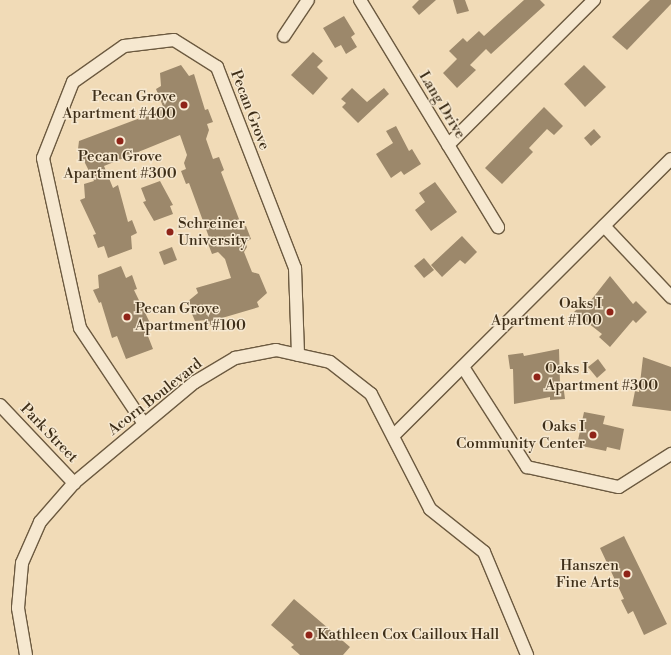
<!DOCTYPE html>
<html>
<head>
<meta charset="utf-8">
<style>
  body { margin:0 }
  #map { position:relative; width:671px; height:655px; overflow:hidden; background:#f1dbb7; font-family:"Libre Bodoni",serif }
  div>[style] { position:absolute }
  .building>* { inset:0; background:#9c886b }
  .roads { filter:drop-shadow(1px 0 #6c5a40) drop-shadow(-1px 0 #6c5a40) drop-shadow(0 1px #6c5a40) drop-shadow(0 -1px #6c5a40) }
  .minor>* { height:12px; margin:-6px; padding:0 6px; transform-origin:6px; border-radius:6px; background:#f6e8d0 }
  .dots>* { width:11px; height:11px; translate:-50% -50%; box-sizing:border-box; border:2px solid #f6e8d0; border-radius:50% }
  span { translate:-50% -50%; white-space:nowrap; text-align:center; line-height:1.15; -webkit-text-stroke:3px #f6e8d0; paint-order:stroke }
  .poi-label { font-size:15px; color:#3f2f19 }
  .right { translate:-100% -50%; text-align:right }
  .left { translate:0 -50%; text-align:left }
  .street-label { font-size:15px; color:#3f2f19 }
</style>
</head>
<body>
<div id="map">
  <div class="building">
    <div style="clip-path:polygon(419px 0,436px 0,419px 15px,412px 7px)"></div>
    <div style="clip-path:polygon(453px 0,465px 0,469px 11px,457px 14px)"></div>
    <div style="clip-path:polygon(524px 0,540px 0,545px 5px,491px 54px,486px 49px,470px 65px,476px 70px,457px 88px,443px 73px,457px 59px,449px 51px,463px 38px,467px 42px,479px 31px,484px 36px)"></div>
    <div style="clip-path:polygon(650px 0,671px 0,671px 4px,627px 50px,612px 37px)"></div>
    <div style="clip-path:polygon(344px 16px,355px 34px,351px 37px,357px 47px,346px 54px,341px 45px,335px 48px,323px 28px)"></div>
    <div style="clip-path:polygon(313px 52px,323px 61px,317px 67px,328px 78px,313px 95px,291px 75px)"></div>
    <div style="clip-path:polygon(181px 65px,189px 76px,194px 74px,205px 110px,208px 109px,213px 122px,207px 124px,209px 130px,206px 139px,213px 159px,219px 157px,224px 170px,221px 172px,242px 227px,246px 226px,251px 239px,245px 242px,247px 247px,244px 252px,252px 272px,259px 274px,267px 293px,257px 302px,259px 307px,222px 318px,224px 321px,210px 326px,208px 320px,195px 321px,187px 302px,198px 293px,196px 288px,231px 278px,225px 259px,218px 252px,212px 254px,207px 241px,210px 240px,189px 183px,186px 184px,181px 171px,186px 169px,184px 163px,187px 155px,180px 135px,104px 166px,113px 188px,118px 185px,128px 222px,132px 220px,137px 233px,131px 236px,132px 249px,108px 258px,104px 246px,98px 248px,93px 235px,96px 234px,80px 200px,85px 198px,84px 184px,94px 181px,78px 149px,79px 141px,164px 109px,156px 89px,161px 86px,160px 73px)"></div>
    <div style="clip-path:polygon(584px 65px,606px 87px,585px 107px,564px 84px)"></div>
    <div style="clip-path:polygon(352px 88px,367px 102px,384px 88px,389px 94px,358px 123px,342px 107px,346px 103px,341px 99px)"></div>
    <div style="clip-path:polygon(544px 107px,563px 126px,554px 135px,547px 129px,529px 148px,533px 152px,502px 184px,485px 168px)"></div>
    <div style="clip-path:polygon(396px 126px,409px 151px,412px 149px,421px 164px,404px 175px,401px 171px,391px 178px,376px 154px,393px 143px,386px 131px)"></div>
    <div style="clip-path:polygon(594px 129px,601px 137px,591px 146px,584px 138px)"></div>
    <div style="clip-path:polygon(160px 181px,173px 205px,170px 206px,173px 214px,154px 221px,143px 202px,146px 201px,141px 188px)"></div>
    <div style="clip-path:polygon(435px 182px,457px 212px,431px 231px,415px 210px,425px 202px,419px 193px)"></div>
    <div style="clip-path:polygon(462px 236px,477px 252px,465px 264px,460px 260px,442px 277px,431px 265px)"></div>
    <div style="clip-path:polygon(172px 247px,177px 260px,164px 265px,159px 252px)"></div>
    <div style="clip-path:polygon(424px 258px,434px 270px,424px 278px,414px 266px)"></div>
    <div style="clip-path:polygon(121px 266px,126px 278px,132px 275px,137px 289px,134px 290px,150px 323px,144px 326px,153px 349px,126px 359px,117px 336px,112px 338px,101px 302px,99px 303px,93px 290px,99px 288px,98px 275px)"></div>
    <div style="clip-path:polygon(610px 276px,633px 304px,636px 301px,647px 312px,636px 323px,633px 320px,610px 347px,599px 337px,602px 334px,574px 312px,585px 301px,588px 304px)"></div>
    <div style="clip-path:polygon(559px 349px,560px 384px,563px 384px,565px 399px,550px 400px,550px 397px,514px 404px,513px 369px,510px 369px,508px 355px,523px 353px,524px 356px)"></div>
    <div style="clip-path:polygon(643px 357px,671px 367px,671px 411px,632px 406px,635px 391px,639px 392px)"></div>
    <div style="clip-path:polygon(598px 359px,606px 370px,597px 378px,588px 367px)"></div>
    <div style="clip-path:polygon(584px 412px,605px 416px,603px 424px,624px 429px,620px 450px,607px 447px,606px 451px,577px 445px)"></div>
    <div style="clip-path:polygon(624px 536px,667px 624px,644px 635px,633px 611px,628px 614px,621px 600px,624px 599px,600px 548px)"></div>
    <div style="clip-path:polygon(294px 599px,350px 647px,343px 655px,300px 655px,291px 647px,294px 645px,271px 625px)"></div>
  </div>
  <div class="roads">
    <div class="minor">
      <div style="left:360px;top:0;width:266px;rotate:58.7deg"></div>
      <div style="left:284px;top:36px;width:43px;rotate:-56.3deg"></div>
      <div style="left:448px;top:145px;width:206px;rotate:-44.8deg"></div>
      <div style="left:604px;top:226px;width:98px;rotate:46.7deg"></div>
      <div style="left:463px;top:367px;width:119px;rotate:57.4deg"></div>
      <div style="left:527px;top:467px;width:94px;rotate:12.3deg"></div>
      <div style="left:619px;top:487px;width:62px;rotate:-32.4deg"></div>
      <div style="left:0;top:405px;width:108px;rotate:46.5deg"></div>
      <div style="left:144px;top:424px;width:115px;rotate:-123.7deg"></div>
      <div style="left:80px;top:328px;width:174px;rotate:-102.3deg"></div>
      <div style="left:43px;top:158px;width:82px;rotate:-68.5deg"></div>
      <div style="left:73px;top:82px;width:62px;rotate:-35.2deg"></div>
      <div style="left:124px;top:46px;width:50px;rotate:-6.8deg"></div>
      <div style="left:174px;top:40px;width:51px;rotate:32.1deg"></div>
      <div style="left:217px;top:67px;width:216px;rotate:68.8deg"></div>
      <div style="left:295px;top:268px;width:87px;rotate:88deg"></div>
      <div style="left:394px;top:435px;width:391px;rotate:-44.9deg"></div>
      <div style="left:26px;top:655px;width:48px;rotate:-99.7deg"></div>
      <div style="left:18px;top:608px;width:45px;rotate:-84.9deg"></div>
      <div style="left:22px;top:563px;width:45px;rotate:-66.3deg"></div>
      <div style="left:40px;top:522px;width:52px;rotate:-48.9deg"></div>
      <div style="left:74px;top:483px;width:158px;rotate:-39.9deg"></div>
      <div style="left:195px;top:382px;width:47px;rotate:-31deg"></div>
      <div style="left:235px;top:358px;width:42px;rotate:-11deg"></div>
      <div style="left:276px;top:350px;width:55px;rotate:12.5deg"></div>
      <div style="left:330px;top:362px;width:52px;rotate:38deg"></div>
      <div style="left:371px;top:394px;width:129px;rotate:62.8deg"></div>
      <div style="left:430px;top:509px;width:69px;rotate:38.5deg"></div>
      <div style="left:484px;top:552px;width:112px;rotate:67.3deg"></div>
    </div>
  </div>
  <div class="dots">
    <div style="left:184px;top:105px;background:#8f2418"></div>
    <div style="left:120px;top:141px;background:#8f2418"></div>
    <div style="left:170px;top:232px;background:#8f2418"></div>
    <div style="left:610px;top:312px;background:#8f2418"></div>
    <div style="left:127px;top:317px;background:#8f2418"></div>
    <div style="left:537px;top:377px;background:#8f2418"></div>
    <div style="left:593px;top:435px;background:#8f2418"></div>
    <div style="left:627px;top:574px;background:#8f2418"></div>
    <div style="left:309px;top:635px;background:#8f2418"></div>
  </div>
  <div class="poi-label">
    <span class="right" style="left:176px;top:105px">Pecan Grove<br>Apartment #400</span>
    <span style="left:120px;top:165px">Pecan Grove<br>Apartment #300</span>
    <span class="left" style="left:178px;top:232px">Schreiner<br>University</span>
    <span class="right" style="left:602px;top:312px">Oaks I<br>Apartment #100</span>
    <span class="left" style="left:135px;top:317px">Pecan Grove<br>Apartment #100</span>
    <span class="left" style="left:545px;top:377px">Oaks I<br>Apartment #300</span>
    <span class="right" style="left:585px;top:435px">Oaks I<br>Community Center</span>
    <span class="right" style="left:619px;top:574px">Hanszen<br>Fine Arts</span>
    <span class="left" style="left:317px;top:635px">Kathleen Cox Cailloux Hall</span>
  </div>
  <div class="street-label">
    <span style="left:442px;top:105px;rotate:59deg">Lang Drive</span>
    <span style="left:250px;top:110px;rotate:69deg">Pecan Grove</span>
    <span style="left:155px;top:397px;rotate:-38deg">Acorn Boulevard</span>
    <span style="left:49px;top:433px;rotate:46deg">Park Street</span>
  </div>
</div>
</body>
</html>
